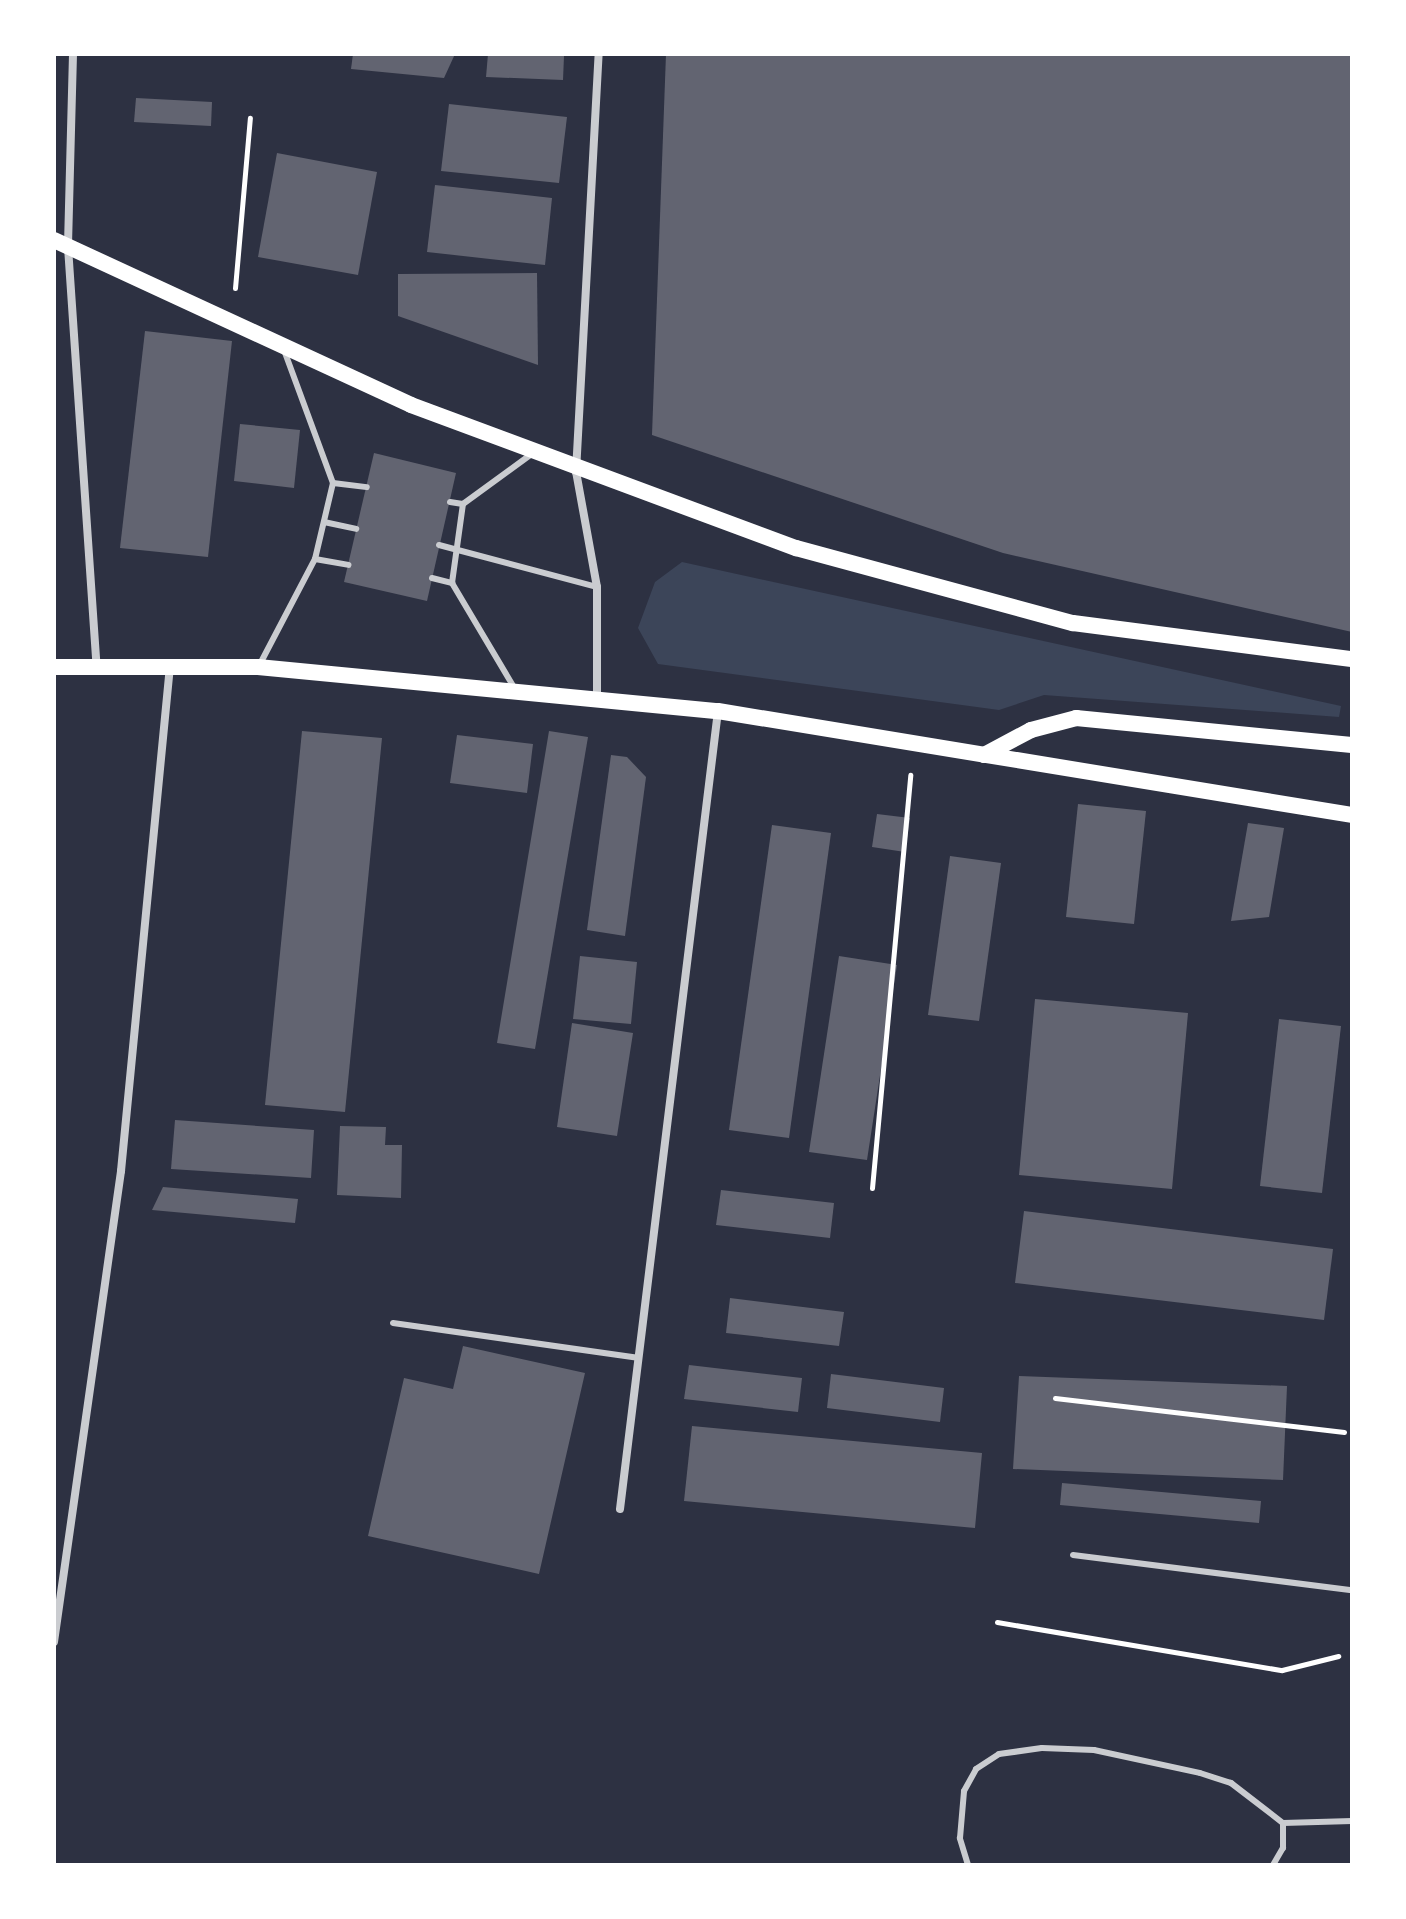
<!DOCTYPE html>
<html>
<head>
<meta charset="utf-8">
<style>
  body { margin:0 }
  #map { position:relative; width:1406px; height:1919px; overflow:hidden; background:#2d3142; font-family:Commissioner,sans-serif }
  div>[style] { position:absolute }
  .green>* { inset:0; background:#3c4559 }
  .building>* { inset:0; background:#626471 }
  .path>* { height:5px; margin:-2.5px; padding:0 2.5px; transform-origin:2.5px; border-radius:2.5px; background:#fff }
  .service>* { height:6px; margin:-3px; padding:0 3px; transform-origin:3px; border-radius:3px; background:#caccd0 }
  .minor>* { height:8px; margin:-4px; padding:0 4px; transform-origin:4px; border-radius:4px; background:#caccd0 }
  .secondary>* { height:16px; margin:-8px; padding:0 8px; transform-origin:8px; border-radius:8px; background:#fff }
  span { translate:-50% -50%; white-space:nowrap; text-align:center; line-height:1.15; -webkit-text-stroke:8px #fff; paint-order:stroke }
  .frame { position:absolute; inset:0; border:56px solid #fff; pointer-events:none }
</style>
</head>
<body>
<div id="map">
  <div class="green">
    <div style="clip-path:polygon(682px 562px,1341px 706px,1339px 717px,1044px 695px,999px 710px,658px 664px,638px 628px,655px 582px)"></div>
  </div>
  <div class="building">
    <div style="clip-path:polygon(353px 54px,455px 54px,444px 78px,351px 69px)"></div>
    <div style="clip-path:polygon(488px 54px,564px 56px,563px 80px,486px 77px)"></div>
    <div style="clip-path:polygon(666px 54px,1352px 54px,1352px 632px,1003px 553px,652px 435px)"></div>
    <div style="clip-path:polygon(136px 98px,212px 102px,211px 126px,134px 122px)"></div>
    <div style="clip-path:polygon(449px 104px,567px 117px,559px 183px,441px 171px)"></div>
    <div style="clip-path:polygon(277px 153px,377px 172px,358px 275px,258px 257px)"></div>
    <div style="clip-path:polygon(435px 185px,552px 198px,545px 265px,427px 252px)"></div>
    <div style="clip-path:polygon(537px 273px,538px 365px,398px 316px,398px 274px)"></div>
    <div style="clip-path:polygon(145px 331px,232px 341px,208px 557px,120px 548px)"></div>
    <div style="clip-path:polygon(240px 424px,300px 430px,294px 488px,234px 481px)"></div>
    <div style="clip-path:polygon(374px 453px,456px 473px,427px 601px,344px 582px)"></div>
    <div style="clip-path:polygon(302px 731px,382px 738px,345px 1112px,265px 1105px)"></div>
    <div style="clip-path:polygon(549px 731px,588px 737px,535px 1049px,497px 1043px)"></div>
    <div style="clip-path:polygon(457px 735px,533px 744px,527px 793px,450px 783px)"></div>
    <div style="clip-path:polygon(611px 755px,627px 757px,646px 777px,625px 936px,587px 930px)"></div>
    <div style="clip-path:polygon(1078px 804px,1146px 811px,1134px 924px,1066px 917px)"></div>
    <div style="clip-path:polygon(877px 814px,910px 818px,905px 852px,872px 847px)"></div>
    <div style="clip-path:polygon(1248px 823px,1284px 828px,1269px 917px,1231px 921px)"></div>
    <div style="clip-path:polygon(772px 825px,831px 833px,789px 1138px,729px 1130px)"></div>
    <div style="clip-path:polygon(950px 856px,1001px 863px,979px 1021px,928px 1015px)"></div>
    <div style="clip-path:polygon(580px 956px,637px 962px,631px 1024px,573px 1019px)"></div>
    <div style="clip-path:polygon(839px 956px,897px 965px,867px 1160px,809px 1152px)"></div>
    <div style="clip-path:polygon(1035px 999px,1188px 1013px,1172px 1189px,1019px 1175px)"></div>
    <div style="clip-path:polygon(1279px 1019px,1341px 1026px,1322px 1193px,1260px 1186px)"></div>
    <div style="clip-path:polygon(572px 1023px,633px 1033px,617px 1136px,557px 1127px)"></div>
    <div style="clip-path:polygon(175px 1120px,314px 1130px,311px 1178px,171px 1169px)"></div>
    <div style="clip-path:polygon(340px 1126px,386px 1127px,385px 1145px,402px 1145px,401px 1198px,337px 1195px)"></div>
    <div style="clip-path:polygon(163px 1187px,298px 1199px,295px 1223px,152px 1210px)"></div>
    <div style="clip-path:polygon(721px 1190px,834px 1203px,830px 1238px,716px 1225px)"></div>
    <div style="clip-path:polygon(1024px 1211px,1333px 1249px,1324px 1320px,1015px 1283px)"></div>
    <div style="clip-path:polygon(730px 1298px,844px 1312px,839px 1346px,726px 1333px)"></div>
    <div style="clip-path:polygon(463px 1346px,585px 1373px,539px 1574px,368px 1536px,404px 1378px,453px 1389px)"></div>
    <div style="clip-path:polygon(689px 1365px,802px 1378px,798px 1412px,684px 1399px)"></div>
    <div style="clip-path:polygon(831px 1374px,944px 1388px,940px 1422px,827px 1408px)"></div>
    <div style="clip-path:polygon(1019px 1376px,1287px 1386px,1283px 1480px,1013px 1469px)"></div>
    <div style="clip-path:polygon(692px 1426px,982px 1453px,975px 1528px,684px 1501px)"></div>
    <div style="clip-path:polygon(1062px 1483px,1261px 1501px,1259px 1523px,1060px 1505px)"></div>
  </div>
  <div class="path">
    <div style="left:235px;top:288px;width:171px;rotate:-85deg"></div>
    <div style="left:872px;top:1188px;width:415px;rotate:-84.7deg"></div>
    <div style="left:1055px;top:1398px;width:291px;rotate:6.7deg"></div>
    <div style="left:997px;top:1622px;width:289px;rotate:9.6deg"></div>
    <div style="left:1282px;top:1670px;width:58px;rotate:-14deg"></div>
  </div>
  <div class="service">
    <div style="left:284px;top:350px;width:142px;rotate:69.8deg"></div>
    <div style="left:333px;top:483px;width:34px;rotate:7deg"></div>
    <div style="left:450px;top:502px;width:13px;rotate:9deg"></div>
    <div style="left:463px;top:504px;width:87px;rotate:-36.1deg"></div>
    <div style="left:324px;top:522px;width:33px;rotate:12deg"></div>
    <div style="left:439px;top:545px;width:163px;rotate:14.9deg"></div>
    <div style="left:315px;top:559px;width:34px;rotate:10deg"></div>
    <div style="left:432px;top:578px;width:21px;rotate:14deg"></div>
    <div style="left:452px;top:583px;width:123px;rotate:59.3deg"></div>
    <div style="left:452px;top:583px;width:80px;rotate:-82.1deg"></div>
    <div style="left:260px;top:664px;width:119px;rotate:-62.4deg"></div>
    <div style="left:315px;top:559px;width:78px;rotate:-76.7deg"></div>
    <div style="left:393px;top:1323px;width:247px;rotate:8.1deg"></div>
    <div style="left:1073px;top:1555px;width:281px;rotate:7.2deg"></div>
    <div style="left:968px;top:1865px;width:28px;rotate:-107deg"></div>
    <div style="left:960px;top:1838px;width:47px;rotate:-85.1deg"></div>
    <div style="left:964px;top:1791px;width:25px;rotate:-61deg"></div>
    <div style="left:976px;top:1769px;width:27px;rotate:-33deg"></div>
    <div style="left:999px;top:1754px;width:43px;rotate:-7.9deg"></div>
    <div style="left:1042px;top:1748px;width:52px;rotate:2.2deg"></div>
    <div style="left:1094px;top:1750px;width:108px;rotate:12.2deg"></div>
    <div style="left:1200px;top:1773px;width:33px;rotate:18deg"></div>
    <div style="left:1231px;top:1783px;width:66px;rotate:37.6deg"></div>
    <div style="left:1283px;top:1823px;width:69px;rotate:-1.7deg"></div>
    <div style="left:1273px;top:1865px;width:20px;rotate:-60deg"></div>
    <div style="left:1283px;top:1848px;width:25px;rotate:-90deg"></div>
  </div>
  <div class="minor">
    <div style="left:73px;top:54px;width:193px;rotate:91.5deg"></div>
    <div style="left:68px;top:247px;width:421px;rotate:86.1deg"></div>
    <div style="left:597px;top:698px;width:111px;rotate:-90deg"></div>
    <div style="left:597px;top:587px;width:117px;rotate:-100.3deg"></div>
    <div style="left:576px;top:472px;width:419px;rotate:-86.9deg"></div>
    <div style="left:620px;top:1509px;width:804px;rotate:-83deg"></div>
    <div style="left:54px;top:1642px;width:476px;rotate:-81.9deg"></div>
    <div style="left:121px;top:1171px;width:507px;rotate:-84.46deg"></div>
  </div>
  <div class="secondary">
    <div style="left:54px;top:240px;width:393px;rotate:24.8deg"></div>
    <div style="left:411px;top:405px;width:411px;rotate:20.4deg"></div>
    <div style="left:796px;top:548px;width:287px;rotate:15.2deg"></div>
    <div style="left:1073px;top:623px;width:281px;rotate:7.4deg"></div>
    <div style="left:54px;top:667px;width:204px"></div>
    <div style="left:258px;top:667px;width:462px;rotate:5.5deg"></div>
    <div style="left:718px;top:711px;width:642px;rotate:9.32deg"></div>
    <div style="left:984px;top:755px;width:53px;rotate:-28deg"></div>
    <div style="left:1031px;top:730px;width:47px;rotate:-14.9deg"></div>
    <div style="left:1076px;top:718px;width:277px;rotate:5.6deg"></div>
  </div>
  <div class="frame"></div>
</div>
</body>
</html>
